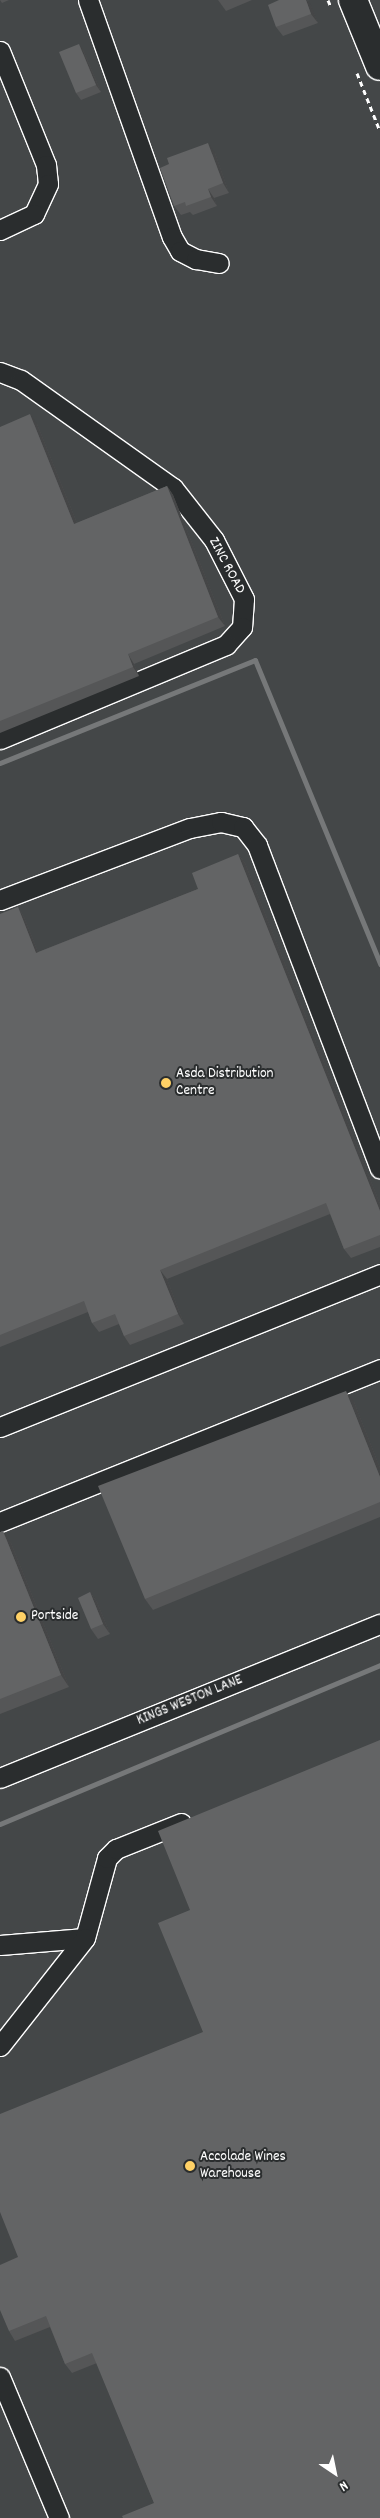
<!DOCTYPE html>
<html>
<head>
<meta charset="utf-8">
<style>
  body { margin:0 }
  #map { position:relative; width:380px; height:2518px; overflow:hidden; background:#373a3b; font-family:Dekko,sans-serif }
  div>[style] { position:absolute }
  .built>* { inset:0; background:#444748 }
  .stream>* { height:5px; margin:-2.5px; padding:0 2.5px; transform-origin:2.5px; border-radius:2.5px; background:#767879 }
  .path>* { height:3px; margin-top:-1.5px; transform-origin:0; background:repeating-linear-gradient(90deg,#fff 0 5px,transparent 0 9px) }
  .roads { filter:drop-shadow(1px 0 #fff) drop-shadow(-1px 0 #fff) drop-shadow(0 1px #fff) drop-shadow(0 -1px #fff) }
  .minor>* { height:19px; margin:-9.5px; padding:0 9.5px; transform-origin:9.5px; border-radius:9.5px; background:#2a2d2e }
  .highway>* { height:28px; margin:-14px; padding:0 14px; transform-origin:14px; border-radius:14px; background:#2a2d2e }
  .wall>* { inset:0; background:#555657 }
  .shaded-wall>* { inset:0; background:#454647 }
  .building>* { inset:0; background:#636465 }
  .dots>* { width:14px; height:14px; translate:-50% -50%; box-sizing:border-box; border:2px solid #2a2d2e; border-radius:50% }
  span { translate:-50% -50%; white-space:nowrap; text-align:center; line-height:1.15; -webkit-text-stroke:4px #2a2d2e; paint-order:stroke }
  .street-label { font-size:15px; color:#fff }
  .poi-label { font-size:15px; color:#fff }
  .left { translate:0 -50%; text-align:left }
  .north { position:absolute; left:310px; top:2448px; width:50px; height:50px; -webkit-text-stroke:4px #2a2d2e; paint-order:stroke; rotate:146deg; font-size:14px; font-weight:700; line-height:20px; text-align:center; color:#fff }
  .north::after { content:''; display:block; margin:auto; width:18px; height:22px; background:#fff; clip-path:polygon(50% 0,100% 100%,50% 72%,0 100%) }
</style>
</head>
<body>
<div id="map">
  <div class="built">
    <div style="clip-path:polygon(0 0,380px 0,380px 2518px,0 2518px)"></div>
  </div>
  <div class="stream">
    <div style="left:0;top:763px;width:275px;rotate:-22deg"></div>
    <div style="left:255px;top:660px;width:329px;rotate:67.6deg"></div>
    <div style="left:0;top:1824px;width:412px;rotate:-22.7deg"></div>
  </div>
  <div class="path">
    <div style="left:328px;top:0;width:8px;rotate:67deg"></div>
    <div style="left:357px;top:73px;width:62px;rotate:68.4deg"></div>
  </div>
  <div class="roads">
    <div class="minor">
      <div style="left:88px;top:0;width:251px;rotate:70.5deg"></div>
      <div style="left:172px;top:237px;width:16px;rotate:60deg"></div>
      <div style="left:180px;top:251px;width:18px;rotate:27deg"></div>
      <div style="left:196px;top:259px;width:23px;rotate:10deg"></div>
      <div style="left:0;top:51px;width:123px;rotate:68deg"></div>
      <div style="left:46px;top:165px;width:19px;rotate:84deg"></div>
      <div style="left:48px;top:184px;width:33px;rotate:115deg"></div>
      <div style="left:34px;top:214px;width:38px;rotate:155deg"></div>
      <div style="left:0;top:372px;width:22px;rotate:21deg"></div>
      <div style="left:21px;top:380px;width:186px;rotate:35.4deg"></div>
      <div style="left:173px;top:488px;width:66px;rotate:51.7deg"></div>
      <div style="left:214px;top:540px;width:66px;rotate:63deg"></div>
      <div style="left:244px;top:599px;width:28px;rotate:94deg"></div>
      <div style="left:242px;top:627px;width:24px;rotate:132deg"></div>
      <div style="left:226px;top:645px;width:245px;rotate:157.4deg"></div>
      <div style="left:0;top:900px;width:203px;rotate:-20.8deg"></div>
      <div style="left:190px;top:828px;width:32px;rotate:-11deg"></div>
      <div style="left:221px;top:822px;width:23px;rotate:13deg"></div>
      <div style="left:243px;top:827px;width:23px;rotate:52deg"></div>
      <div style="left:257px;top:845px;width:346px;rotate:69.2deg"></div>
      <div style="left:0;top:1427px;width:410px;rotate:-21.9deg"></div>
      <div style="left:0;top:1522px;width:410px;rotate:-21.9deg"></div>
      <div style="left:0;top:1778px;width:410px;rotate:-22.1deg"></div>
      <div style="left:0;top:1945px;width:85px;rotate:-4.7deg"></div>
      <div style="left:85px;top:1938px;width:83px;rotate:-74.6deg"></div>
      <div style="left:107px;top:1858px;width:13px;rotate:-45deg"></div>
      <div style="left:116px;top:1849px;width:70px;rotate:-21.8deg"></div>
      <div style="left:0;top:2046px;width:137px;rotate:-51.8deg"></div>
      <div style="left:0;top:2377px;width:153px;rotate:67.3deg"></div>
    </div>
    <div class="highway">
      <div style="left:353px;top:0;width:71px;rotate:67.8deg"></div>
    </div>
  </div>
  <div class="wall">
    <div style="clip-path:polygon(0 0,9px 0,2px 3px)"></div>
    <div style="clip-path:polygon(218px 0,252px 0,226px 11px)"></div>
    <div style="clip-path:polygon(308px 0,318px 23px,283px 36px,276px 27px)"></div>
    <div style="clip-path:polygon(83px 50px,101px 92px,81px 100px,76px 93px)"></div>
    <div style="clip-path:polygon(215px 153px,229px 193px,214px 198px,217px 206px,193px 215px,190px 212px,181px 215px,174px 206px,169px 164px)"></div>
    <div style="clip-path:polygon(37px 424px,77px 523px,167px 486px,173px 495px,225px 626px,134px 664px,139px 676px,0 733px,0 427px)"></div>
    <div style="clip-path:polygon(238px 854px,245px 863px,380px 1204px,380px 1247px,351px 1258px,344px 1249px,330px 1214px,167px 1279px,184px 1324px,130px 1345px,124px 1336px,119px 1324px,99px 1332px,92px 1323px,88px 1312px,0 1347px,0 914px,18px 907px,24px 917px,38px 952px,198px 889px)"></div>
    <div style="clip-path:polygon(354px 1402px,380px 1468px,380px 1517px,153px 1610px,145px 1599px)"></div>
    <div style="clip-path:polygon(0 1532px,11px 1543px,69px 1687px,0 1714px)"></div>
    <div style="clip-path:polygon(90px 1592px,97px 1602px,110px 1634px,98px 1639px,91px 1629px)"></div>
    <div style="clip-path:polygon(380px 1740px,154px 2503px,97px 2363px,72px 2373px,65px 2364px,50px 2327px,15px 2341px,9px 2331px,18px 2257px,203px 2032px,190px 1910px)"></div>
  </div>
  <div class="shaded-wall">
    <div style="clip-path:polygon(306px 0,309px 1px,318px 23px,311px 14px)"></div>
    <div style="clip-path:polygon(79px 44px,83px 50px,101px 92px,96px 85px)"></div>
    <div style="clip-path:polygon(208px 143px,215px 153px,229px 193px,223px 183px)"></div>
    <div style="clip-path:polygon(208px 189px,214px 198px,217px 206px,211px 197px)"></div>
    <div style="clip-path:polygon(30px 414px,37px 424px,81px 533px,74px 524px)"></div>
    <div style="clip-path:polygon(167px 486px,173px 495px,225px 626px,218px 617px)"></div>
    <div style="clip-path:polygon(128px 654px,134px 664px,139px 676px,133px 667px)"></div>
    <div style="clip-path:polygon(238px 854px,245px 863px,380px 1204px,380px 1211px)"></div>
    <div style="clip-path:polygon(18px 907px,24px 917px,42px 962px,36px 953px)"></div>
    <div style="clip-path:polygon(160px 1270px,167px 1279px,184px 1324px,178px 1314px)"></div>
    <div style="clip-path:polygon(346px 1391px,354px 1402px,380px 1468px,380px 1477px)"></div>
    <div style="clip-path:polygon(3px 1531px,11px 1543px,69px 1687px,61px 1675px)"></div>
    <div style="clip-path:polygon(90px 1592px,97px 1602px,110px 1634px,103px 1624px)"></div>
  </div>
  <div class="building">
    <div style="clip-path:polygon(279px 0,306px 0,311px 14px,276px 27px,268px 5px)"></div>
    <div style="clip-path:polygon(79px 44px,96px 85px,76px 93px,59px 52px)"></div>
    <div style="clip-path:polygon(208px 143px,223px 183px,208px 189px,211px 197px,186px 206px,185px 202px,174px 206px,160px 168px,169px 164px,167px 158px)"></div>
    <div style="clip-path:polygon(30px 414px,74px 524px,167px 486px,218px 617px,128px 654px,133px 667px,0 721px,0 427px)"></div>
    <div style="clip-path:polygon(238px 854px,380px 1211px,380px 1235px,344px 1249px,326px 1203px,160px 1270px,178px 1314px,124px 1336px,115px 1314px,92px 1323px,84px 1301px,0 1335px,0 914px,18px 907px,36px 953px,198px 889px,192px 873px)"></div>
    <div style="clip-path:polygon(346px 1391px,380px 1477px,380px 1502px,145px 1599px,98px 1486px)"></div>
    <div style="clip-path:polygon(3px 1531px,61px 1675px,0 1699px,0 1532px)"></div>
    <div style="clip-path:polygon(90px 1592px,103px 1624px,91px 1629px,78px 1598px)"></div>
    <div style="clip-path:polygon(380px 1740px,380px 2518px,123px 2518px,122px 2516px,154px 2503px,92px 2353px,65px 2364px,46px 2316px,9px 2331px,0 2310px,0 2265px,18px 2257px,0 2212px,0 2114px,203px 2032px,158px 1923px,190px 1910px,158px 1831px)"></div>
  </div>
  <div class="dots">
    <div style="left:166px;top:1083px;background:#ffd166"></div>
    <div style="left:21px;top:1617px;background:#ffd166"></div>
    <div style="left:190px;top:2166px;background:#ffd166"></div>
  </div>
  <div class="street-label">
    <span style="left:226px;top:566px;rotate:62deg">ZINC ROAD</span>
    <span style="left:190px;top:1701px;rotate:-22deg">KINGS WESTON LANE</span>
  </div>
  <div class="poi-label">
    <span class="left" style="left:176px;top:1083px">Asda Distribution<br>Centre</span>
    <span class="left" style="left:31px;top:1617px">Portside</span>
    <span class="left" style="left:200px;top:2166px">Accolade Wines<br>Warehouse</span>
  </div>
  <div class="north">N</div>
</div>
</body>
</html>
